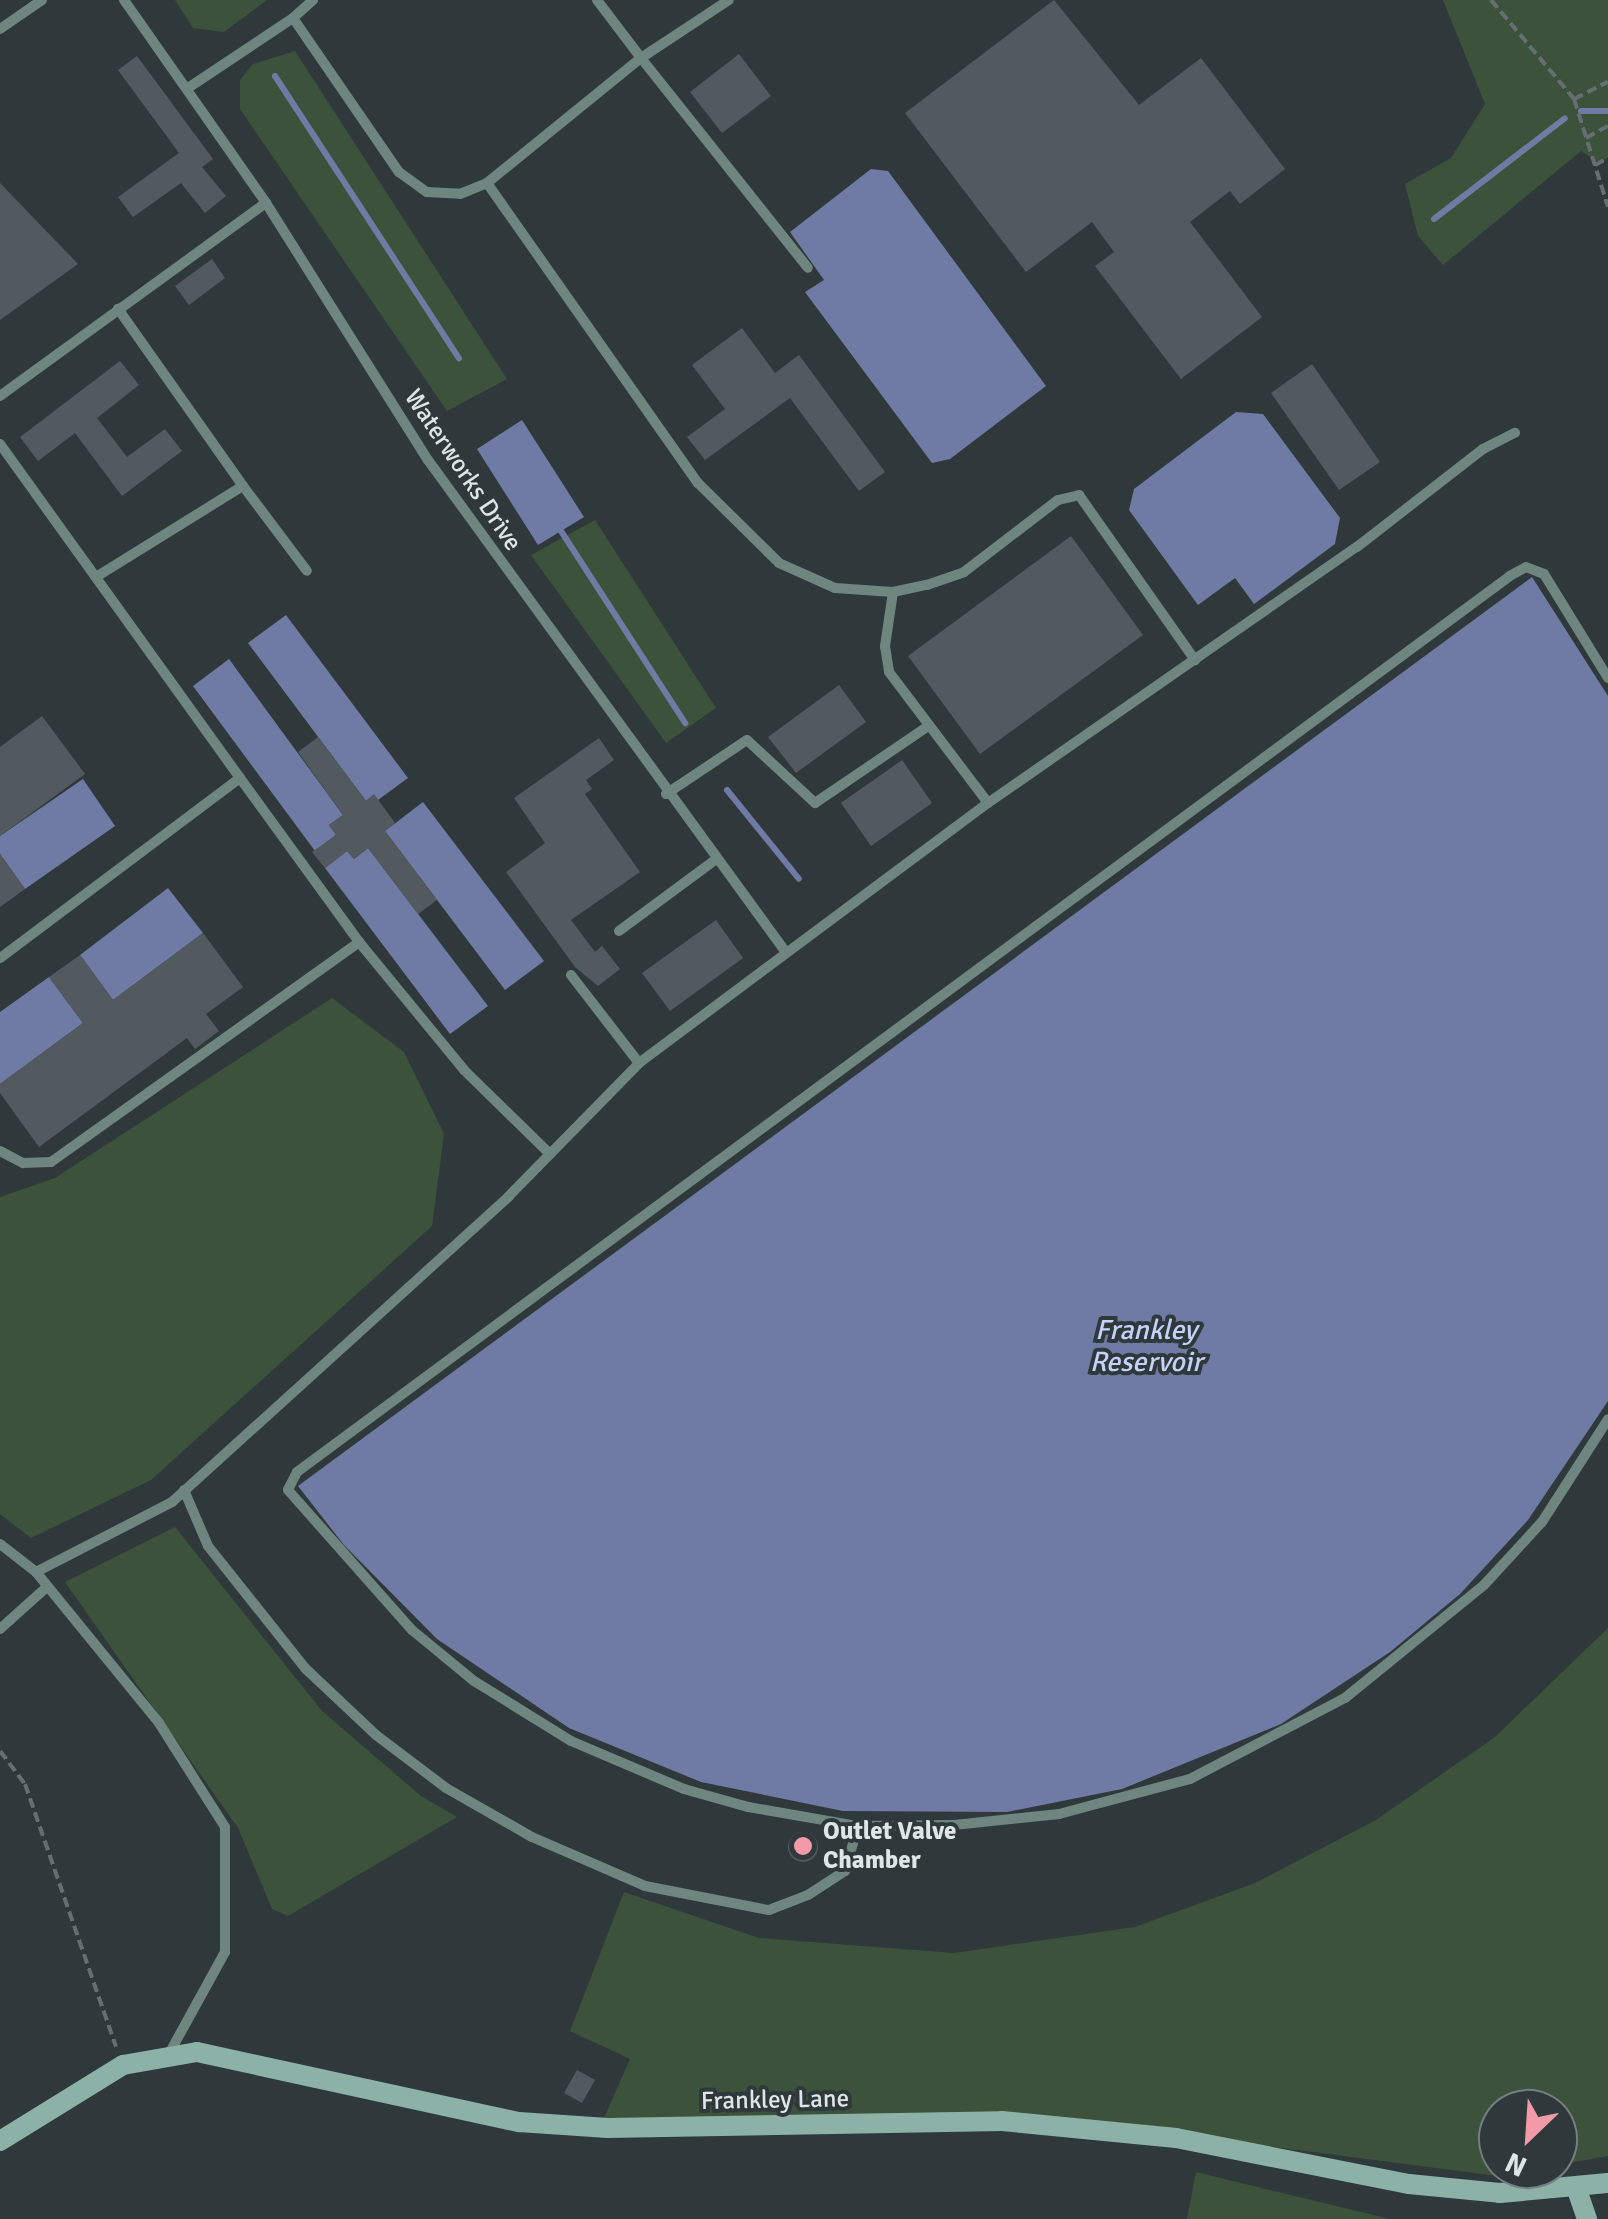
<!DOCTYPE html>
<html>
<head>
<meta charset="utf-8">
<style>
  body { margin:0 }
  #map { position:relative; width:1608px; height:2219px; overflow:hidden; background:#2f393b; font-family:Signika,sans-serif }
  div>[style] { position:absolute }
  .green>* { inset:0; background:#3c523a }
  .water>* { inset:0; background:#6f7ba4 }
  .stream>* { height:6px; margin:-3px; padding:0 3px; transform-origin:3px; border-radius:3px; background:#6f7ba4 }
  .building>* { inset:0; background:#525a60 }
  .round { border-radius:50% }
  .path>* { height:4px; margin-top:-2px; transform-origin:0; background:repeating-linear-gradient(90deg,#656e70 0 10px,transparent 0 15px) }
  .lane>* { height:10px; margin:-5px; padding:0 5px; transform-origin:5px; border-radius:5px; background:#6e867f }
  .secondary>* { height:20px; margin:-10px; padding:0 10px; transform-origin:10px; border-radius:10px; background:#8cb2a7 }
  .dots>* { width:28px; height:28px; translate:-50% -50%; box-sizing:border-box; border:5px solid #2f393b; border-radius:50% }
  span { translate:-50% -50%; white-space:nowrap; text-align:center; line-height:1.15; -webkit-text-stroke:8px #2f393b; paint-order:stroke }
  .street-label { font-size:25px; color:#dfe6e7 }
  .poi-label { font-size:25px; color:#dfe6e7; font-weight:700 }
  .left { translate:0 -50%; text-align:left }
  .water-label { font-size:28px; color:#c5d1f9; font-style:italic }
  .north { position:absolute; left:1478px; top:2089px; width:100px; height:100px; box-sizing:border-box; background:#2f393b; border:2px solid #757e80; border-radius:50%; rotate:205deg; font-size:28px; font-weight:700; line-height:40px; text-align:center; color:#dfe6e7 }
  .north::after { content:''; display:block; margin:auto; width:35px; height:45px; background:#f39aa9; clip-path:polygon(50% 0,100% 100%,50% 72%,0 100%) }
</style>
</head>
<body>
<div id="map">
  <div class="green">
    <div style="clip-path:polygon(175px 0,267px 0,224px 32px,193px 28px)"></div>
    <div style="clip-path:polygon(1443px 0,1608px 0,1608px 157px,1600px 163px,1581px 151px,1443px 265px,1418px 236px,1405px 184px,1451px 158px,1485px 104px)"></div>
    <div style="clip-path:polygon(295px 51px,507px 379px,447px 411px,240px 109px,240px 80px,253px 64px)"></div>
    <div style="clip-path:polygon(595px 520px,716px 708px,666px 743px,531px 555px)"></div>
    <div style="clip-path:polygon(332px 998px,404px 1052px,444px 1134px,432px 1226px,151px 1480px,31px 1538px,0 1514px,0 1197px,55px 1178px)"></div>
    <div style="clip-path:polygon(175px 1527px,322px 1711px,421px 1796px,457px 1817px,288px 1916px,272px 1909px,238px 1828px,65px 1582px)"></div>
    <div style="clip-path:polygon(1608px 1628px,1608px 2156px,1558px 2165px,1558px 2109px,1498px 2109px,1498px 2169px,1537px 2169px,1498px 2176px,1004px 2112px,623px 2123px,604px 2118px,630px 2059px,570px 2031px,624px 1892px,759px 1938px,954px 1953px,1135px 1927px,1255px 1883px,1376px 1820px,1495px 1737px)"></div>
    <div style="clip-path:polygon(1196px 2172px,1390px 2219px,1187px 2219px)"></div>
  </div>
  <div class="water">
    <div style="clip-path:polygon(871px 169px,888px 171px,1046px 386px,950px 459px,932px 463px,805px 292px,824px 280px,790px 232px)"></div>
    <div style="clip-path:polygon(1236px 412px,1263px 414px,1340px 518px,1335px 544px,1254px 604px,1235px 578px,1198px 605px,1129px 510px,1134px 489px)"></div>
    <div style="clip-path:polygon(522px 420px,584px 517px,538px 545px,477px 449px)"></div>
    <div style="clip-path:polygon(1532px 577px,1608px 696px,1608px 1401px,1528px 1520px,1460px 1594px,1390px 1652px,1281px 1724px,1122px 1789px,1007px 1812px,843px 1811px,701px 1782px,569px 1728px,437px 1639px,344px 1545px,298px 1486px)"></div>
    <div style="clip-path:polygon(286px 615px,408px 778px,378px 800px,374px 795px,366px 801px,248px 643px)"></div>
    <div style="clip-path:polygon(229px 659px,343px 815px,329px 825px,336px 835px,315px 851px,193px 686px)"></div>
    <div style="clip-path:polygon(83px 779px,115px 826px,25px 889px,0 854px,0 836px)"></div>
    <div style="clip-path:polygon(423px 802px,544px 961px,505px 990px,385px 831px)"></div>
    <div style="clip-path:polygon(368px 848px,488px 1006px,450px 1034px,325px 868px,347px 851px,354px 859px)"></div>
    <div style="clip-path:polygon(168px 888px,203px 933px,113px 1000px,80px 955px)"></div>
    <div style="clip-path:polygon(49px 977px,83px 1023px,0 1084px,0 1012px)"></div>
  </div>
  <div class="stream">
    <div style="left:275px;top:76px;width:337px;rotate:56.9deg"></div>
    <div style="left:1581px;top:111px;width:27px"></div>
    <div style="left:1434px;top:219px;width:165px;rotate:-37.6deg"></div>
    <div style="left:561px;top:531px;width:229px;rotate:57.1deg"></div>
    <div style="left:727px;top:790px;width:114px;rotate:51deg"></div>
  </div>
  <div class="building">
    <div style="clip-path:polygon(1054px 0,1139px 105px,1201px 58px,1285px 169px,1240px 204px,1230px 191px,1190px 222px,1262px 317px,1181px 379px,1095px 266px,1114px 252px,1092px 222px,1026px 272px,905px 113px)"></div>
    <div style="clip-path:polygon(739px 54px,771px 96px,722px 133px,690px 92px)"></div>
    <div style="clip-path:polygon(137px 56px,213px 159px,202px 167px,226px 196px,205px 213px,181px 183px,133px 217px,118px 197px,179px 153px,118px 70px)"></div>
    <div style="clip-path:polygon(0 183px,78px 264px,0 320px)"></div>
    <div style="clip-path:polygon(212px 259px,225px 278px,189px 305px,175px 286px)"></div>
    <div style="clip-path:polygon(742px 328px,775px 373px,799px 355px,885px 472px,859px 491px,790px 398px,705px 460px,687px 437px,725px 409px,692px 365px)"></div>
    <div style="clip-path:polygon(120px 361px,139px 385px,97px 418px,127px 457px,165px 429px,182px 451px,122px 496px,75px 433px,38px 461px,20px 437px)"></div>
    <div style="clip-path:polygon(1312px 364px,1380px 462px,1339px 490px,1271px 393px)"></div>
    <div style="clip-path:polygon(1071px 536px,1143px 635px,980px 754px,908px 656px)"></div>
    <div style="clip-path:polygon(839px 685px,866px 722px,796px 773px,768px 737px)"></div>
    <div style="clip-path:polygon(42px 716px,85px 774px,0 836px,0 747px)"></div>
    <div style="clip-path:polygon(318px 737px,366px 801px,374px 794px,395px 823px,385px 831px,437px 900px,418px 914px,368px 848px,354px 859px,347px 851px,325px 868px,312px 852px,336px 835px,329px 825px,343px 815px,298px 752px)"></div>
    <div style="clip-path:polygon(599px 738px,614px 760px,586px 780px,592px 789px,585px 794px,640px 872px,571px 920px,595px 952px,602px 946px,620px 969px,598px 986px,575px 967px,506px 872px,545px 843px,514px 798px)"></div>
    <div style="clip-path:polygon(902px 760px,932px 803px,871px 846px,841px 803px)"></div>
    <div style="clip-path:polygon(0 854px,25px 889px,0 907px)"></div>
    <div style="clip-path:polygon(716px 920px,743px 958px,670px 1011px,642px 973px)"></div>
    <div style="clip-path:polygon(203px 933px,243px 987px,206px 1014px,219px 1031px,195px 1049px,187px 1038px,39px 1147px,0 1093px,0 1084px,83px 1023px,49px 977px,80px 955px,113px 1000px)"></div>
    <div class="round" style="left:788px;top:1832px;width:30px;height:30px"></div>
    <div style="clip-path:polygon(577px 2070px,595px 2080px,582px 2103px,564px 2093px)"></div>
  </div>
  <div class="path">
    <div style="left:1491px;top:0;width:129px;rotate:50deg"></div>
    <div style="left:1574px;top:99px;width:113px;rotate:72.5deg"></div>
    <div style="left:1574px;top:99px;width:38px;rotate:-27deg"></div>
    <div style="left:1586px;top:138px;width:25px;rotate:-29deg"></div>
    <div style="left:1595px;top:165px;width:15px;rotate:-28deg"></div>
    <div style="left:0;top:1751px;width:41px;rotate:52.9deg"></div>
    <div style="left:25px;top:1784px;width:278px;rotate:70.9deg"></div>
  </div>
  <div class="lane">
    <div style="left:124px;top:0;width:248px;rotate:55deg"></div>
    <div style="left:266px;top:203px;width:304px;rotate:57.8deg"></div>
    <div style="left:428px;top:460px;width:607px;rotate:53.98deg"></div>
    <div style="left:597px;top:0;width:73px;rotate:52.8deg"></div>
    <div style="left:641px;top:58px;width:105px;rotate:-33.4deg"></div>
    <div style="left:293px;top:18px;width:27px;rotate:-42deg"></div>
    <div style="left:0;top:29px;width:51px;rotate:-34.6deg"></div>
    <div style="left:188px;top:88px;width:126px;rotate:-33.7deg"></div>
    <div style="left:293px;top:18px;width:187px;rotate:55.5deg"></div>
    <div style="left:399px;top:172px;width:34px;rotate:36deg"></div>
    <div style="left:427px;top:192px;width:33px;rotate:3deg"></div>
    <div style="left:460px;top:194px;width:29px;rotate:-22deg"></div>
    <div style="left:487px;top:183px;width:198px;rotate:-39.1deg"></div>
    <div style="left:641px;top:58px;width:268px;rotate:51.5deg"></div>
    <div style="left:487px;top:183px;width:367px;rotate:54.9deg"></div>
    <div style="left:698px;top:483px;width:114px;rotate:44.6deg"></div>
    <div style="left:779px;top:563px;width:61px;rotate:24.1deg"></div>
    <div style="left:835px;top:588px;width:58px;rotate:3.9deg"></div>
    <div style="left:893px;top:592px;width:35px;rotate:-12deg"></div>
    <div style="left:927px;top:585px;width:39px;rotate:-19deg"></div>
    <div style="left:964px;top:572px;width:118px;rotate:-37.5deg"></div>
    <div style="left:1058px;top:500px;width:22px;rotate:-13deg"></div>
    <div style="left:1079px;top:495px;width:202px;rotate:54.9deg"></div>
    <div style="left:0;top:396px;width:329px;rotate:-36deg"></div>
    <div style="left:0;top:444px;width:411px;rotate:54.3deg"></div>
    <div style="left:240px;top:778px;width:300px;rotate:143.1deg"></div>
    <div style="left:243px;top:486px;width:106px;rotate:53deg"></div>
    <div style="left:96px;top:577px;width:173px;rotate:-31.8deg"></div>
    <div style="left:243px;top:486px;width:217px;rotate:-125.2deg"></div>
    <div style="left:893px;top:592px;width:55px;rotate:98.4deg"></div>
    <div style="left:885px;top:646px;width:26px;rotate:81deg"></div>
    <div style="left:889px;top:672px;width:164px;rotate:52.9deg"></div>
    <div style="left:1608px;top:678px;width:122px;rotate:-121.6deg"></div>
    <div style="left:1544px;top:574px;width:19px;rotate:-159deg"></div>
    <div style="left:1526px;top:567px;width:18px;rotate:151deg"></div>
    <div style="left:1510px;top:576px;width:1508px;rotate:143.55deg"></div>
    <div style="left:297px;top:1472px;width:20px;rotate:117deg"></div>
    <div style="left:288px;top:1490px;width:187px;rotate:48.5deg"></div>
    <div style="left:412px;top:1630px;width:80px;rotate:39.4deg"></div>
    <div style="left:474px;top:1681px;width:114px;rotate:31.7deg"></div>
    <div style="left:571px;top:1741px;width:123px;rotate:23deg"></div>
    <div style="left:684px;top:1789px;width:66px;rotate:15.7deg"></div>
    <div style="left:748px;top:1807px;width:112px;rotate:9.8deg"></div>
    <div style="left:858px;top:1826px;width:96px;rotate:-0.6deg"></div>
    <div style="left:954px;top:1825px;width:106px;rotate:-6deg"></div>
    <div style="left:1059px;top:1814px;width:136px;rotate:-15deg"></div>
    <div style="left:1190px;top:1779px;width:175px;rotate:-27.6deg"></div>
    <div style="left:1345px;top:1698px;width:179px;rotate:-39.1deg"></div>
    <div style="left:1484px;top:1585px;width:86px;rotate:-47.4deg"></div>
    <div style="left:1542px;top:1522px;width:122px;rotate:-57.3deg"></div>
    <div style="left:240px;top:778px;width:203px;rotate:54deg"></div>
    <div style="left:359px;top:942px;width:166px;rotate:50.6deg"></div>
    <div style="left:464px;top:1070px;width:120px;rotate:44.3deg"></div>
    <div style="left:666px;top:794px;width:97px;rotate:-33.7deg"></div>
    <div style="left:747px;top:740px;width:93px;rotate:42.8deg"></div>
    <div style="left:815px;top:803px;width:135px;rotate:-34.2deg"></div>
    <div style="left:619px;top:931px;width:119px;rotate:-36.5deg"></div>
    <div style="left:571px;top:975px;width:111px;rotate:52.3deg"></div>
    <div style="left:639px;top:1063px;width:435px;rotate:-36.7deg"></div>
    <div style="left:988px;top:803px;width:449px;rotate:-34.8deg"></div>
    <div style="left:1357px;top:547px;width:160px;rotate:-37.9deg"></div>
    <div style="left:1483px;top:449px;width:36px;rotate:-27deg"></div>
    <div style="left:0;top:1151px;width:26px;rotate:28deg"></div>
    <div style="left:23px;top:1163px;width:28px;rotate:-2deg"></div>
    <div style="left:51px;top:1162px;width:379px;rotate:-35.5deg"></div>
    <div style="left:184px;top:1490px;width:61px;rotate:66.8deg"></div>
    <div style="left:208px;top:1546px;width:157px;rotate:51.5deg"></div>
    <div style="left:306px;top:1669px;width:96px;rotate:43.3deg"></div>
    <div style="left:376px;top:1735px;width:88px;rotate:37.1deg"></div>
    <div style="left:446px;top:1788px;width:99px;rotate:29.7deg"></div>
    <div style="left:532px;top:1837px;width:123px;rotate:23.4deg"></div>
    <div style="left:645px;top:1886px;width:126px;rotate:11deg"></div>
    <div style="left:769px;top:1910px;width:42px;rotate:-21deg"></div>
    <div style="left:808px;top:1895px;width:44px;rotate:-33deg"></div>
    <div style="left:845px;top:1871px;width:47px;rotate:-73.9deg"></div>
    <div style="left:0;top:1544px;width:46px;rotate:37.9deg"></div>
    <div style="left:36px;top:1572px;width:153px;rotate:-27.2deg"></div>
    <div style="left:172px;top:1502px;width:454px;rotate:-42.2deg"></div>
    <div style="left:508px;top:1197px;width:187px;rotate:-45.6deg"></div>
    <div style="left:36px;top:1572px;width:195px;rotate:50.8deg"></div>
    <div style="left:159px;top:1723px;width:123px;rotate:57.6deg"></div>
    <div style="left:225px;top:1827px;width:125px;rotate:90deg"></div>
    <div style="left:225px;top:1952px;width:116px;rotate:118.8deg"></div>
    <div style="left:0;top:1629px;width:64px;rotate:-41.9deg"></div>
  </div>
  <div class="secondary">
    <div style="left:0;top:2141px;width:145px;rotate:-31.7deg"></div>
    <div style="left:123px;top:2065px;width:75px;rotate:-10deg"></div>
    <div style="left:197px;top:2052px;width:330px;rotate:12.3deg"></div>
    <div style="left:519px;top:2122px;width:89px;rotate:3.9deg"></div>
    <div style="left:608px;top:2128px;width:394px;rotate:-1deg"></div>
    <div style="left:1002px;top:2121px;width:175px;rotate:5.6deg"></div>
    <div style="left:1176px;top:2138px;width:237px;rotate:11.2deg"></div>
    <div style="left:1409px;top:2184px;width:91px;rotate:5.6deg"></div>
    <div style="left:1500px;top:2193px;width:108px;rotate:-5.3deg"></div>
    <div style="left:1576px;top:2187px;width:34px;rotate:71deg"></div>
  </div>
  <div class="dots">
    <div style="left:803px;top:1846px;background:#f39aa9"></div>
  </div>
  <div class="street-label">
    <span style="left:463px;top:470px;rotate:56deg">Waterworks Drive</span>
    <span style="left:775px;top:2100px;rotate:-1deg">Frankley Lane</span>
  </div>
  <div class="poi-label">
    <span class="left" style="left:823px;top:1846px">Outlet Valve<br>Chamber</span>
  </div>
  <div class="water-label">
    <span style="left:1146px;top:1346px">Frankley<br>Reservoir</span>
  </div>
  <div class="north">N</div>
</div>
</body>
</html>
